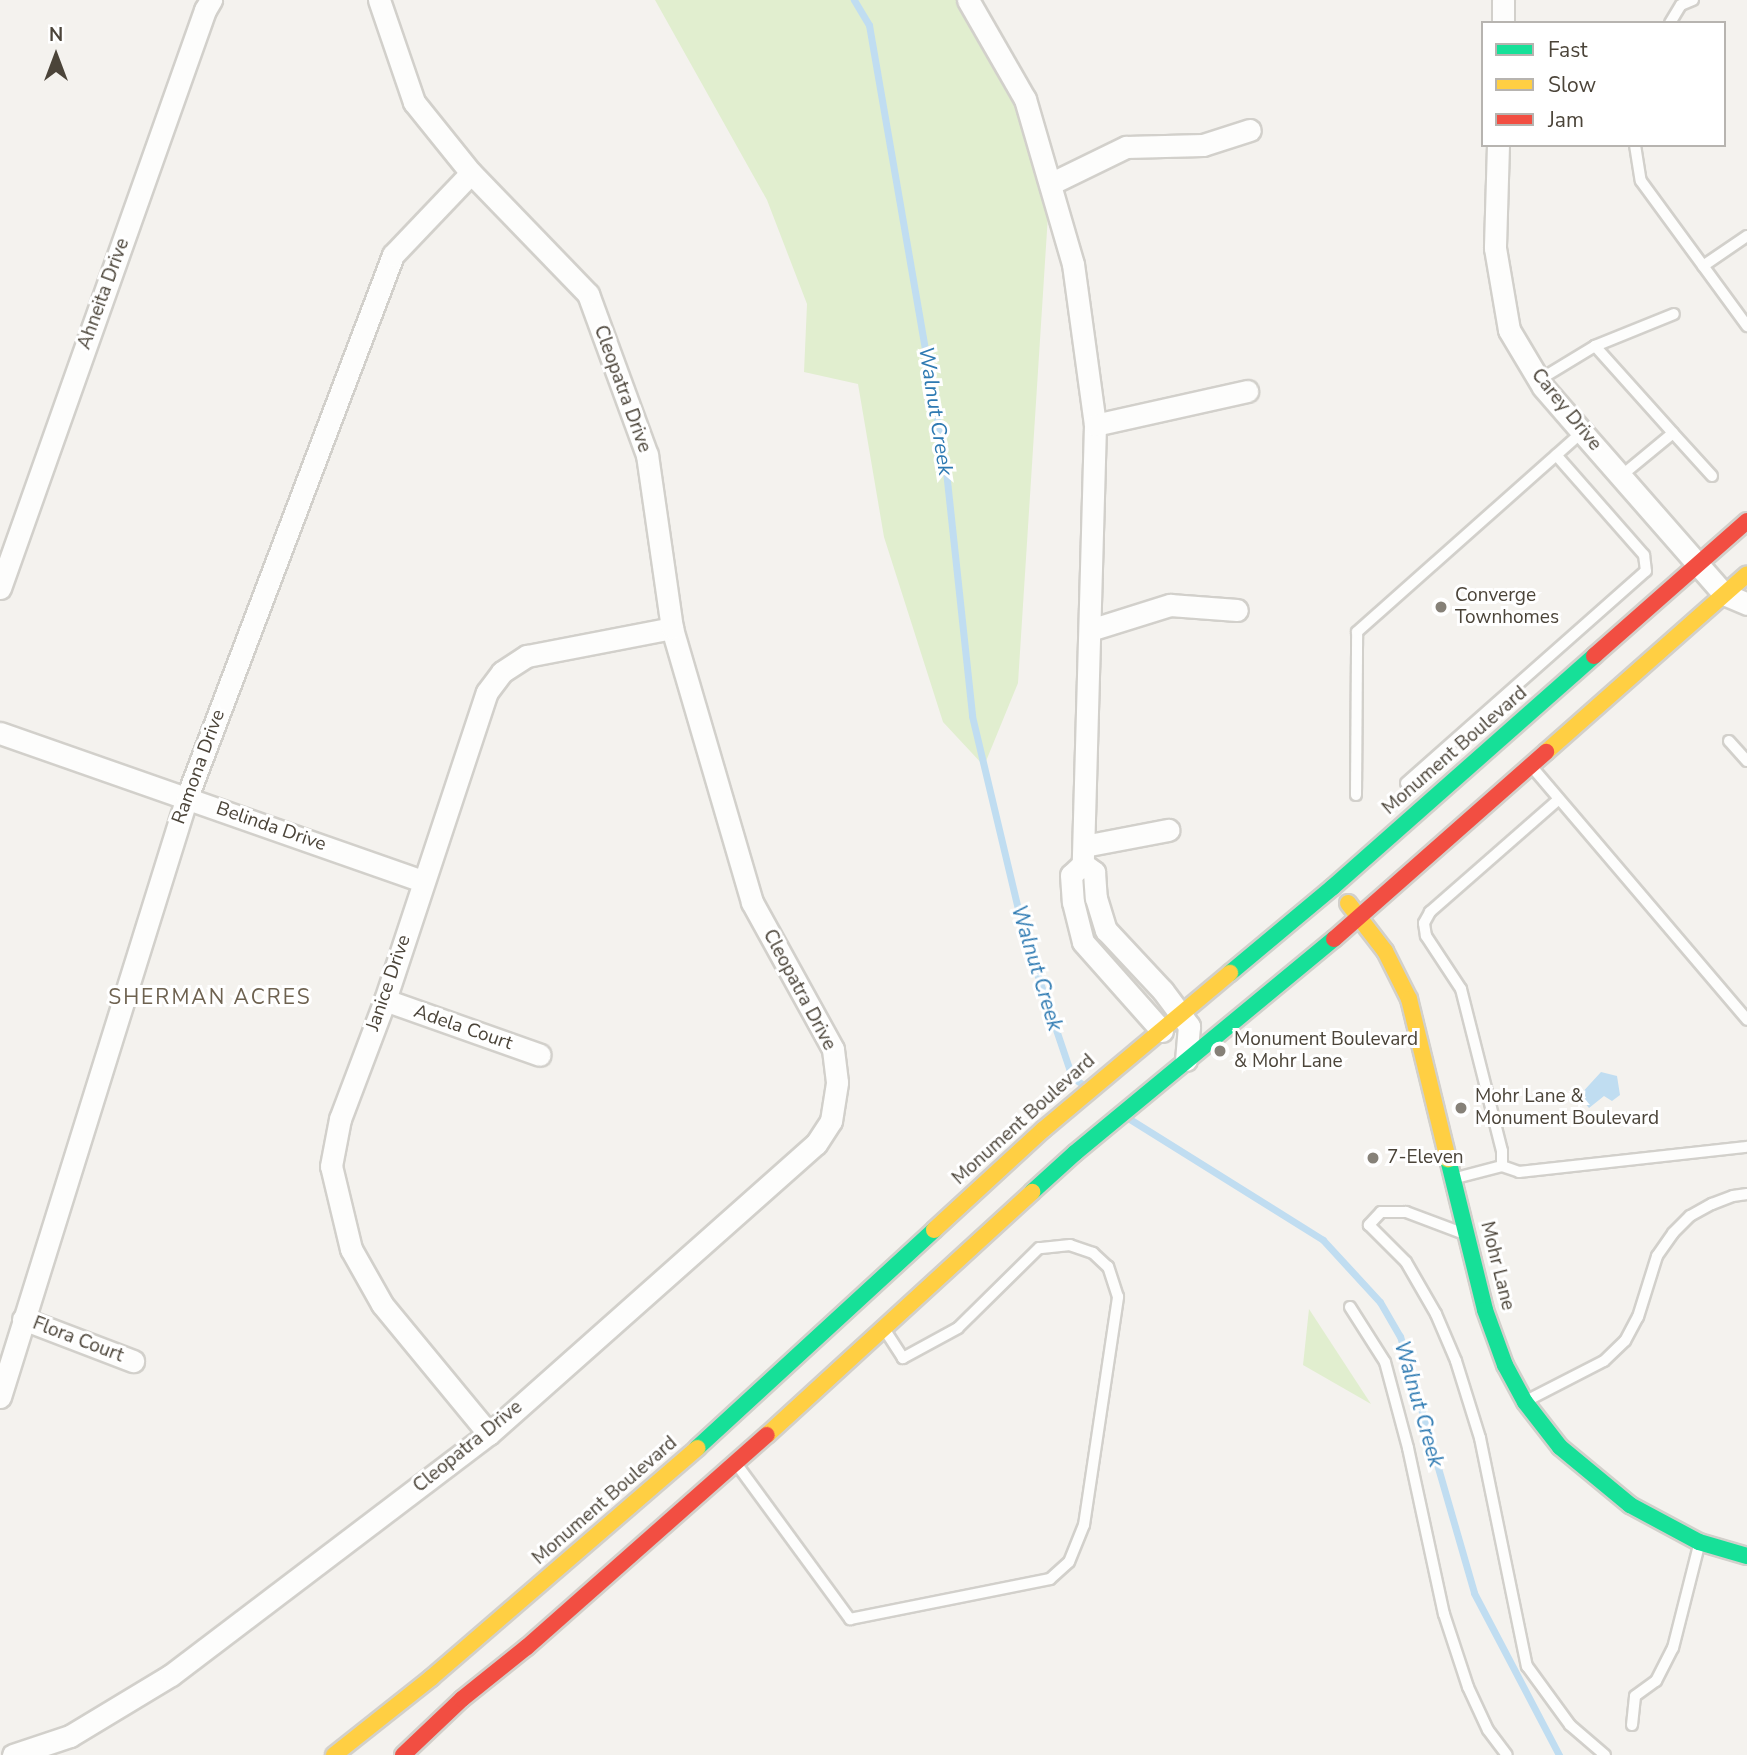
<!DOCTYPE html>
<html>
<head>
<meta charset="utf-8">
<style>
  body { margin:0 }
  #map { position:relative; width:1747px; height:1755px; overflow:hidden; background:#f4f2ee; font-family:"Nunito Sans",sans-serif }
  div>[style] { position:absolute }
  .green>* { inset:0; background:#e1eecf }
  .water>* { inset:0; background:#c0ddf1 }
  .stream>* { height:7px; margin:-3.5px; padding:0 3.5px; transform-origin:3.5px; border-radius:3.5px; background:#c0ddf1 }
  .roads { filter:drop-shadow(2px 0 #d2d0cb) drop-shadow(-2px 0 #d2d0cb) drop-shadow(0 2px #d2d0cb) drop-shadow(0 -2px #d2d0cb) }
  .lane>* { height:10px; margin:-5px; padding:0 5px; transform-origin:5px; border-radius:5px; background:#fdfdfc }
  .street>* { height:21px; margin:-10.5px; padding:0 10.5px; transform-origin:10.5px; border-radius:10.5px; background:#fdfdfc }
  .fast>* { height:16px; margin:-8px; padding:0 8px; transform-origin:8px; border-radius:8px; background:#16e098 }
  .slow>* { height:16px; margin:-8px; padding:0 8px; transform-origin:8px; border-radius:8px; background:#ffcf43 }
  .jam>* { height:16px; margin:-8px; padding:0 8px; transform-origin:8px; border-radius:8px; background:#f24e42 }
  .dots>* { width:19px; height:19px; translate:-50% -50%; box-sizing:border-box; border:4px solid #fff; border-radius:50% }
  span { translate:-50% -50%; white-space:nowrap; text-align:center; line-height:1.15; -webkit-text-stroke:6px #fff; paint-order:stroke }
  .street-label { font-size:19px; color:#4b4439 }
  .poi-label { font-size:19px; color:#4b4439 }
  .left { translate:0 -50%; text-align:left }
  .water-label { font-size:21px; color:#2e7ab2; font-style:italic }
  .neighbourhood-label { font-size:21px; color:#6e6250; letter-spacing:2px }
  .legend { position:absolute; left:1481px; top:21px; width:245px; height:126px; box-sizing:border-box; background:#fff; border:2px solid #b7b4b0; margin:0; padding:9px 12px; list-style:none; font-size:21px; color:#4b4439 }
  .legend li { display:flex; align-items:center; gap:14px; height:35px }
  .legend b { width:35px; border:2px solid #b7b4b0 }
  .north { position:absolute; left:21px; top:21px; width:70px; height:70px; -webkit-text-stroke:5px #fff; paint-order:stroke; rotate:0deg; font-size:19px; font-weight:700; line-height:28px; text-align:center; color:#4b4439 }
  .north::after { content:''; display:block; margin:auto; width:24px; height:32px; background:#4b4439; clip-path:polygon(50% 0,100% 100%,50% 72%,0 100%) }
</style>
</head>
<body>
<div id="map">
  <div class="green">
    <div style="clip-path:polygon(655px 0,968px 0,1025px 99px,1050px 184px,1018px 683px,984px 766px,943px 722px,884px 537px,858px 384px,804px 372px,807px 304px,767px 200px)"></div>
    <div style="clip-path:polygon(1309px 1309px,1371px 1404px,1303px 1365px)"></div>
  </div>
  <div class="water">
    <div style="clip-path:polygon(1601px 1072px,1617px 1076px,1620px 1095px,1612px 1101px,1604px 1096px,1589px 1108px,1579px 1096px)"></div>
  </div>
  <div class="stream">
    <div style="left:854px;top:0;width:29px;rotate:59deg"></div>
    <div style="left:869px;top:25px;width:453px;rotate:80.2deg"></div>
    <div style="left:946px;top:471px;width:246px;rotate:83.9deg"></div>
    <div style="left:972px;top:716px;width:225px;rotate:76.6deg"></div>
    <div style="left:1024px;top:935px;width:150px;rotate:71.3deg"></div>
    <div style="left:1072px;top:1077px;width:16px;rotate:35deg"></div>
    <div style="left:1128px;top:1118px;width:230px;rotate:32deg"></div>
    <div style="left:1323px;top:1240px;width:84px;rotate:47.4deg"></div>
    <div style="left:1380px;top:1302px;width:39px;rotate:60deg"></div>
    <div style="left:1400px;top:1336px;width:267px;rotate:73.9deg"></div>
    <div style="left:1474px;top:1593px;width:183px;rotate:62.3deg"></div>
  </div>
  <div class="roads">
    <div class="lane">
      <div style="left:1670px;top:23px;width:21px;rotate:-59deg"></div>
      <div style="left:1681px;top:5px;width:13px;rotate:-23deg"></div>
      <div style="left:1635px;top:145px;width:36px;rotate:81deg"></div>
      <div style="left:1641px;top:181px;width:180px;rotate:53.8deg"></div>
      <div style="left:1703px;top:266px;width:53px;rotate:-34.3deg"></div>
      <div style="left:1595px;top:346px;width:117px;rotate:48.1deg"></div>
      <div style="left:1539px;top:380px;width:66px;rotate:-31.3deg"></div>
      <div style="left:1595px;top:346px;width:85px;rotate:-22.1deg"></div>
      <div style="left:1621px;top:476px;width:67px;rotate:-39.6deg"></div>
      <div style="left:1673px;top:433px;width:58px;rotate:47.8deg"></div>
      <div style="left:1729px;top:741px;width:27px;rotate:48deg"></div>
      <div style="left:1532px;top:767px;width:332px;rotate:49.6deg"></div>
      <div style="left:1406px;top:783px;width:320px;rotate:-41.5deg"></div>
      <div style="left:1646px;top:571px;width:16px;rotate:-97deg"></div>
      <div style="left:1644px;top:555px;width:133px;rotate:-131.3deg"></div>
      <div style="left:1356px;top:795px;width:163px;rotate:-89.6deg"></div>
      <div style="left:1357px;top:632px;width:301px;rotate:-41.6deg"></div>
      <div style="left:1502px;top:1166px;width:18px;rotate:19deg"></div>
      <div style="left:1519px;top:1172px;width:229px;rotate:-6.3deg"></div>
      <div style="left:1456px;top:1178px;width:48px;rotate:-14.6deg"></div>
      <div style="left:1502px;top:1166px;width:15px;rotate:-90deg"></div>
      <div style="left:1502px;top:1151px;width:167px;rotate:-104.2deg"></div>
      <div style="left:1461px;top:989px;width:64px;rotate:-123.4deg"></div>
      <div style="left:1426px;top:936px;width:13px;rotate:-99deg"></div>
      <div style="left:1424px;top:923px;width:13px;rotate:-61deg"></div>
      <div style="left:1430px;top:912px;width:171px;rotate:-41.2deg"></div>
      <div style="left:1462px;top:1233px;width:60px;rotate:-159.4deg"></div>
      <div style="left:1406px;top:1212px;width:25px;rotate:180deg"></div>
      <div style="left:1381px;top:1212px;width:18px;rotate:133deg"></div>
      <div style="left:1369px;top:1225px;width:52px;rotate:45deg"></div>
      <div style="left:1406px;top:1262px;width:60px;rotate:60deg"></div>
      <div style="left:1436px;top:1314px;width:51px;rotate:66.9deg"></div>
      <div style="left:1456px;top:1361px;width:81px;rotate:72.7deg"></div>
      <div style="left:1480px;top:1438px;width:233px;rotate:78.4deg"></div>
      <div style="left:1527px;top:1666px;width:73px;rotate:53.9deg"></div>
      <div style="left:1570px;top:1725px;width:46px;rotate:40.6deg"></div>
      <div style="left:1350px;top:1307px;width:65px;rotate:57.5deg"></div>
      <div style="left:1385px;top:1362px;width:89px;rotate:75deg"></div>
      <div style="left:1408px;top:1448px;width:170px;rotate:77.8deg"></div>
      <div style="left:1444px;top:1614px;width:77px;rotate:71.8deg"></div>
      <div style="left:1468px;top:1687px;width:47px;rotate:65.1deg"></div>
      <div style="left:1488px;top:1730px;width:31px;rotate:53deg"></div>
      <div style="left:1528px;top:1400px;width:85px;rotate:-27.2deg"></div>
      <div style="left:1604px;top:1361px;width:29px;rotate:-44deg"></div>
      <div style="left:1625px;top:1341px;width:27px;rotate:-62deg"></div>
      <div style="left:1638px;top:1317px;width:64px;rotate:-72.7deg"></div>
      <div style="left:1657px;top:1256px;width:28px;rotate:-55deg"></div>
      <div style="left:1673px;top:1233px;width:24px;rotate:-45deg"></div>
      <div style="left:1690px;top:1216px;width:25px;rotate:-29deg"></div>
      <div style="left:1712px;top:1204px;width:22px;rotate:-21deg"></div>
      <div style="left:1733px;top:1196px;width:14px;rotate:-8deg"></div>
      <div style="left:738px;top:1466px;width:190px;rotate:53.8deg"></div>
      <div style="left:850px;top:1619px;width:204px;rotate:-11.3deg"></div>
      <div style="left:1050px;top:1579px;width:25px;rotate:-42deg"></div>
      <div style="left:1069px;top:1562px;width:40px;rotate:-68deg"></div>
      <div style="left:1084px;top:1525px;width:231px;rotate:-81.5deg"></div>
      <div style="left:1118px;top:1297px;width:32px;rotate:-108deg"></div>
      <div style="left:1108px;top:1267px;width:21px;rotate:-137deg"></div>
      <div style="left:1093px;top:1253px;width:24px;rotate:-161deg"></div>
      <div style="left:1070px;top:1245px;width:31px;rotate:174deg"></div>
      <div style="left:1039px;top:1248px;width:114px;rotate:135.4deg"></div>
      <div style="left:958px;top:1328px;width:63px;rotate:151.4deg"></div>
      <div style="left:903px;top:1358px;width:33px;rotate:-123deg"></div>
      <div style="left:1632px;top:1725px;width:29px;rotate:-84deg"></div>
      <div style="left:1635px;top:1696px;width:26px;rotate:-36deg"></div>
      <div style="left:1656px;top:1681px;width:37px;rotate:-63deg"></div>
      <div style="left:1673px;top:1648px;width:106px;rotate:-75.8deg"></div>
    </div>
    <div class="street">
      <div style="left:968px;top:0;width:114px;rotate:60.1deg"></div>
      <div style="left:1025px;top:99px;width:172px;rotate:73.8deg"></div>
      <div style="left:1073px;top:264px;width:162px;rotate:82.2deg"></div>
      <div style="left:1095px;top:425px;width:439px;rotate:91.6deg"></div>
      <div style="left:1083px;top:864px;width:16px;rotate:137deg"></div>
      <div style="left:1071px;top:875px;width:27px;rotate:86deg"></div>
      <div style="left:1073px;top:902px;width:41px;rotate:76deg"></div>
      <div style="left:1083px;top:942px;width:119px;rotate:48.4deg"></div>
      <div style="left:1503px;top:23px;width:23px;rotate:-90deg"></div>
      <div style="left:1498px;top:145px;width:103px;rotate:91.7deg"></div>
      <div style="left:1495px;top:248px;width:83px;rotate:80.3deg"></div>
      <div style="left:1509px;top:330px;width:66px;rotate:59.2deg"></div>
      <div style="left:1543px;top:387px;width:60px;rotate:49.1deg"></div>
      <div style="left:1582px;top:432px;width:215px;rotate:48.8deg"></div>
      <div style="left:1724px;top:594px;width:25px;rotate:23deg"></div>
      <div style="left:1050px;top:184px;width:85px;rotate:-26deg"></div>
      <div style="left:1126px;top:147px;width:77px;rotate:-1.5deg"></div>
      <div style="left:1203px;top:145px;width:49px;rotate:-17.7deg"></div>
      <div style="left:1095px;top:425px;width:156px;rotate:-12.6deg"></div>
      <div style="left:0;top:588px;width:613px;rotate:-70.47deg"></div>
      <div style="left:205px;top:10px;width:12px;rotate:-59deg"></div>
      <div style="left:1090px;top:630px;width:84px;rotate:-17.4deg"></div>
      <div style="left:1170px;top:605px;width:67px;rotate:4.3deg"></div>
      <div style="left:0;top:733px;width:448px;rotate:19.3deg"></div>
      <div style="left:1084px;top:846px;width:86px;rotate:-10.8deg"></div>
      <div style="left:1083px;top:864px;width:14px;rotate:36deg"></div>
      <div style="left:1094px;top:872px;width:26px;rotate:86deg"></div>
      <div style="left:1096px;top:898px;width:34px;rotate:73deg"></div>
      <div style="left:1106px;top:930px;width:83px;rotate:46.9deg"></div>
      <div style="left:1163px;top:991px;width:44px;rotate:53.4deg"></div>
      <div style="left:1189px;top:1026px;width:34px;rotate:95deg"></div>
      <div style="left:385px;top:1000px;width:164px;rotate:19.5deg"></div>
      <div style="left:23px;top:1319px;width:118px;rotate:20.9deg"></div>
      <div style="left:0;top:1397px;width:628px;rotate:-72.69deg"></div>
      <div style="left:187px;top:797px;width:580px;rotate:-69.19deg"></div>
      <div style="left:393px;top:255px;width:113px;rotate:-46.4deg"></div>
      <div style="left:489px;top:1434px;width:168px;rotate:-129.5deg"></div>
      <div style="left:382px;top:1304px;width:63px;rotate:-119.4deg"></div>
      <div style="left:351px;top:1249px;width:85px;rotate:-103.5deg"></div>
      <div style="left:331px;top:1166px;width:48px;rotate:-79.2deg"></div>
      <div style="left:340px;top:1119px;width:127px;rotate:-69.3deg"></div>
      <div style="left:385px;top:1000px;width:324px;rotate:-71.7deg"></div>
      <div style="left:487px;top:692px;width:25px;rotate:-53deg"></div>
      <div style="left:502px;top:672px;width:30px;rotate:-33deg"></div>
      <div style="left:527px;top:656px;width:148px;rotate:-10.9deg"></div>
      <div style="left:13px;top:1755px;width:60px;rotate:-18.4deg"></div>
      <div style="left:70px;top:1736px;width:118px;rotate:-31.1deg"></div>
      <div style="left:171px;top:1675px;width:399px;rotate:-37.2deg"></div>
      <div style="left:489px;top:1434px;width:437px;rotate:-41.6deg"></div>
      <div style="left:816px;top:1144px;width:27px;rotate:-57deg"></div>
      <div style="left:831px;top:1121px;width:39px;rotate:-81deg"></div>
      <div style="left:837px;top:1082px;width:33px;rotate:-97deg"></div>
      <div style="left:833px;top:1049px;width:168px;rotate:-118.9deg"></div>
      <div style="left:752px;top:902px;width:285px;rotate:-106.3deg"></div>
      <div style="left:672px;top:628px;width:175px;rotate:-98.2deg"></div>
      <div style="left:647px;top:455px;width:171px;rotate:-110.1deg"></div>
      <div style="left:588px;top:294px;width:168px;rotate:-134deg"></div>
      <div style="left:471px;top:173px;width:91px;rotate:-128.8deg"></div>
      <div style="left:414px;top:102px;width:108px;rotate:-108.9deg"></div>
    </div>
    <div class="fast">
      <div style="left:1230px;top:973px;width:134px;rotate:-39.9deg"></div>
      <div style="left:1333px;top:887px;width:349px;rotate:-41.5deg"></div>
      <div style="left:1448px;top:1159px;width:155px;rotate:76.2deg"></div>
      <div style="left:1485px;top:1310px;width:59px;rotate:70deg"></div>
      <div style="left:1505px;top:1365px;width:42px;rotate:61.6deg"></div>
      <div style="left:1525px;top:1402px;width:57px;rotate:52.1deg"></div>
      <div style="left:1560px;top:1447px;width:91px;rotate:39.6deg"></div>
      <div style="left:1630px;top:1505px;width:78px;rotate:28.2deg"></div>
      <div style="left:1699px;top:1542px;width:50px;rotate:16.3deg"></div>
      <div style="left:1032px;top:1192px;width:58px;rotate:-42.2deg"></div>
      <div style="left:1075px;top:1153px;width:336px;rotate:-39.6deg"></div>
      <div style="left:697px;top:1448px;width:322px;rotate:-42.6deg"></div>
    </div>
    <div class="slow">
      <div style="left:1546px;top:752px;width:268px;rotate:-41.5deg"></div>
      <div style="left:1348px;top:903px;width:61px;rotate:52.4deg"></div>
      <div style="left:1385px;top:951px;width:54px;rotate:63.4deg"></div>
      <div style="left:1409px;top:999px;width:165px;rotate:76.3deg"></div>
      <div style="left:934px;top:1230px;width:149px;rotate:-42.6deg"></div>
      <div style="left:1044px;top:1129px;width:243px;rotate:-40deg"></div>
      <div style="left:767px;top:1435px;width:360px;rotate:-42.5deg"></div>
      <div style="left:334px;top:1755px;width:124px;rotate:-38.4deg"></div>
      <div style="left:431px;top:1678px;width:352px;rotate:-40.8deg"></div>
    </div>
    <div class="jam">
      <div style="left:1594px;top:656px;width:204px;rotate:-41.4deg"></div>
      <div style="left:1334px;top:939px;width:283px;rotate:-41.4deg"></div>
      <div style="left:403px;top:1755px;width:81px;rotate:-43.5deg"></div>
      <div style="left:462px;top:1699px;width:83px;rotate:-38.7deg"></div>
      <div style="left:527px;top:1647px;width:320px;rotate:-41.5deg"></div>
    </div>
  </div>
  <div class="dots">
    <div style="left:1441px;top:607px;background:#868178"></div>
    <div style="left:1220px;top:1051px;background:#868178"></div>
    <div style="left:1461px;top:1108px;background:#868178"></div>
    <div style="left:1373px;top:1158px;background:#868178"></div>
  </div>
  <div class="street-label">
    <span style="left:104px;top:294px;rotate:-70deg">Ahneita Drive</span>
    <span style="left:622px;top:389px;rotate:70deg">Cleopatra Drive</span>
    <span style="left:1566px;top:410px;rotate:51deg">Carey Drive</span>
    <span style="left:1455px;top:751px;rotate:-41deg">Monument Boulevard</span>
    <span style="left:199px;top:767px;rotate:-70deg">Ramona Drive</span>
    <span style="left:271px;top:827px;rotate:19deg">Belinda Drive</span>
    <span style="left:389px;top:983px;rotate:-71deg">Janice Drive</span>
    <span style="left:799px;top:990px;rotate:62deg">Cleopatra Drive</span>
    <span style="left:463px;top:1028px;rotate:19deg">Adela Court</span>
    <span style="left:1024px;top:1120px;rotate:-42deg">Monument Boulevard</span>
    <span style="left:1497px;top:1266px;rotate:76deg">Mohr Lane</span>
    <span style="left:78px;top:1340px;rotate:21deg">Flora Court</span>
    <span style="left:468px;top:1447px;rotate:-39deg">Cleopatra Drive</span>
    <span style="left:605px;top:1501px;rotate:-41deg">Monument Boulevard</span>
  </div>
  <div class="poi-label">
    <span class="left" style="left:1455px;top:607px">Converge<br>Townhomes</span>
    <span class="left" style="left:1234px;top:1051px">Monument Boulevard<br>&amp; Mohr Lane</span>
    <span class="left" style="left:1475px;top:1108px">Mohr Lane &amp;<br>Monument Boulevard</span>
    <span class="left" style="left:1387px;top:1158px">7-Eleven</span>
  </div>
  <div class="water-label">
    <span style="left:936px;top:411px;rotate:81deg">Walnut Creek</span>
    <span style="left:1037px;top:968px;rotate:73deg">Walnut Creek</span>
    <span style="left:1419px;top:1404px;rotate:74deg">Walnut Creek</span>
  </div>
  <div class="neighbourhood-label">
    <span style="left:210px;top:997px">SHERMAN ACRES</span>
  </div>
  <ul class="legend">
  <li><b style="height:9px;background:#16e098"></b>Fast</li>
  <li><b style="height:9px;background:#ffcf43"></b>Slow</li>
  <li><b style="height:9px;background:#f24e42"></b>Jam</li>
  </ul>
  <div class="north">N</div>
</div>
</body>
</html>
